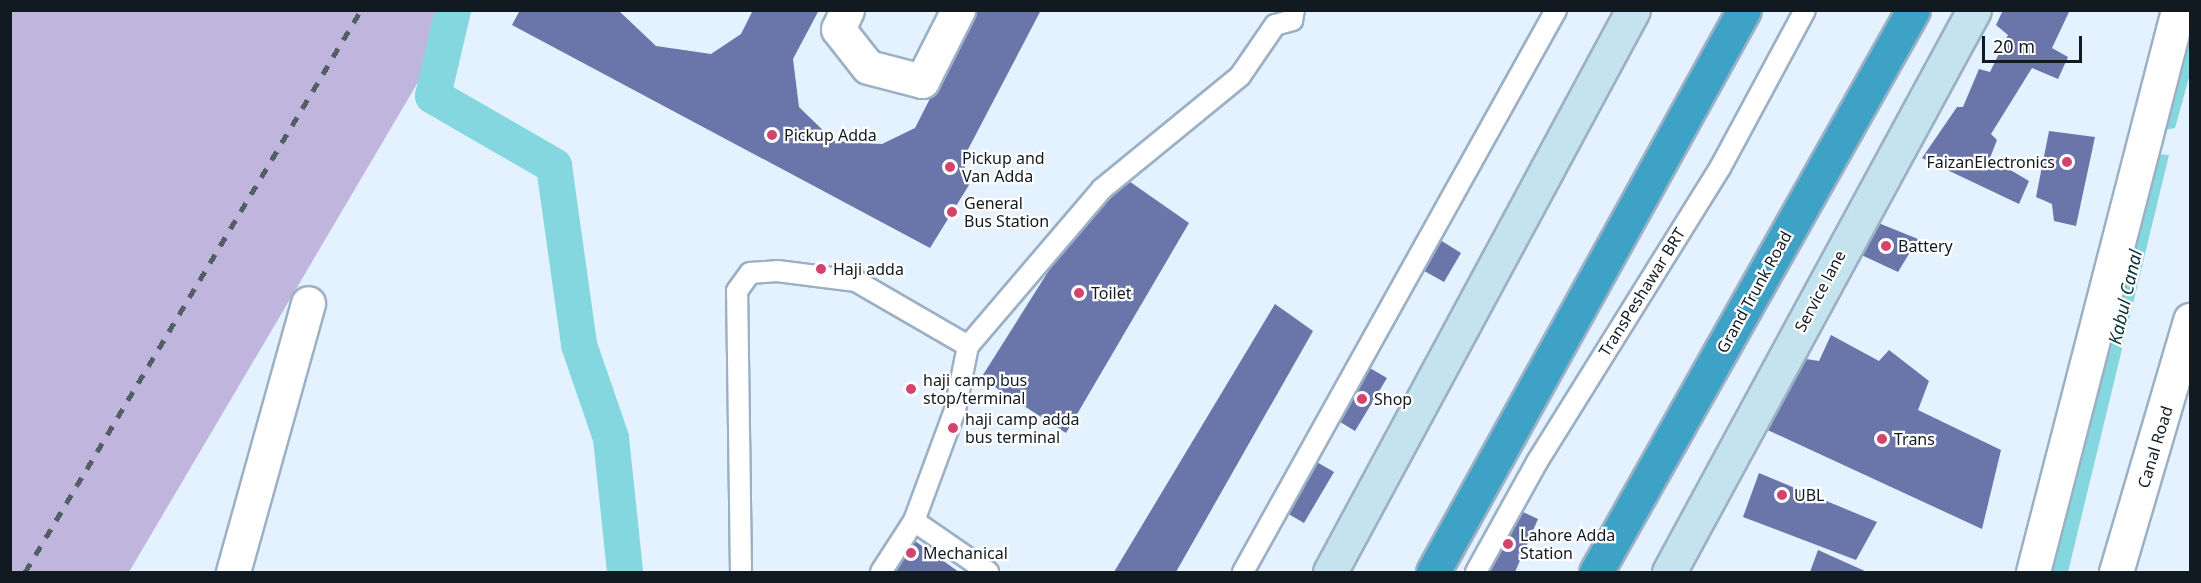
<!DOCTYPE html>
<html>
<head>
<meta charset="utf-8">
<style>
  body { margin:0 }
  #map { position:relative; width:2201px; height:583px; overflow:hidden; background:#e4f1fe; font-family:"Noto Sans",sans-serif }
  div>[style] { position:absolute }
  .green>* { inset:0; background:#c0b6dd }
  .water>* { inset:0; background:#84d7de }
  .canal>* { height:36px; margin:-18px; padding:0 18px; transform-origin:18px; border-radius:18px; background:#84d7de }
  .building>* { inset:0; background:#6a76aa }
  .roads { filter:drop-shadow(2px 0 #9cb0c5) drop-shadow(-2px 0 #9cb0c5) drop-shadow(0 2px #9cb0c5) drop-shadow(0 -2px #9cb0c5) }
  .lane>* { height:20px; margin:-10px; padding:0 10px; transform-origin:10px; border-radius:10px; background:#fff }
  .street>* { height:33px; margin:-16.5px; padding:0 16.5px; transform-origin:16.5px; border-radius:16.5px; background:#fff }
  .secondary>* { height:33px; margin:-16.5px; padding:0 16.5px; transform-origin:16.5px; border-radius:16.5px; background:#c5e3ee }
  .highway>* { height:33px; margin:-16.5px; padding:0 16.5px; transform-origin:16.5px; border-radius:16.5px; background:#3ea2c7 }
  .rail>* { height:4.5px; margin-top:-2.25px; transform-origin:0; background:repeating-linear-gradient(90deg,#545e67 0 10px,transparent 0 20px) }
  .dots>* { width:16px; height:16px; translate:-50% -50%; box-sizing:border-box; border:3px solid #fff; border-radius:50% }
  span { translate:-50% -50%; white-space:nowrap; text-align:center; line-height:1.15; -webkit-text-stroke:4.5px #fff; paint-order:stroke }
  .poi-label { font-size:16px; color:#121a21 }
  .left { translate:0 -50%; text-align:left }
  .right { translate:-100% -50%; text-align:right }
  .street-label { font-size:16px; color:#121a21 }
  .water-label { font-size:18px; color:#0a3337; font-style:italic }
  .frame { position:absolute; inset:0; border:12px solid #121a21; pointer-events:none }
  .scale { position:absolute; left:1982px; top:36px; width:100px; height:27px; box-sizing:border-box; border:3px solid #121a21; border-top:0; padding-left:8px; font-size:18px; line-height:21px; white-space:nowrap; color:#121a21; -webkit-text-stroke:4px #fff; paint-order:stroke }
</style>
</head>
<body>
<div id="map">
  <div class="green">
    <div style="clip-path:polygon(10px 11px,460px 11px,129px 572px,11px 572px)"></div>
  </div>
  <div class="water">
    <div style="clip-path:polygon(2161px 11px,2190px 11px,2190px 74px,2175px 128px,2147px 133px,2131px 124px)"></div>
    <div style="clip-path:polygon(2130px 152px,2169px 155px,2068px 572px,2032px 572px)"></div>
  </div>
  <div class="canal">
    <div style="left:453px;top:10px;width:88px;rotate:103.1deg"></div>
    <div style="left:433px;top:96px;width:140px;rotate:30deg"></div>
    <div style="left:554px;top:166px;width:181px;rotate:82deg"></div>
    <div style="left:579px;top:345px;width:98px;rotate:71deg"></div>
    <div style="left:611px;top:438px;width:135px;rotate:84deg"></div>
  </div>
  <div class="building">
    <div style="clip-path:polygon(520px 10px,618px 10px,656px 46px,711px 54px,741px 34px,753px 10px,819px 10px,793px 59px,799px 107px,834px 141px,882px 144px,915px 128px,975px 10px,1041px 10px,963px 159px,969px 185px,930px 248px,512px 25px)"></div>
    <div style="clip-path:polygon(2003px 10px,2069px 12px,2052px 48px,2068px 57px,2058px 79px,2032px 68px,1991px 134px,1997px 140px,1990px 158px,2029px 181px,2019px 204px,1922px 158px,1957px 107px,1963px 107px,1979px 69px,1990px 72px,2008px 35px,1996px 25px)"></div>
    <div style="clip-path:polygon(2049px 131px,2095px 137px,2076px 226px,2054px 221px,2052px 204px,2036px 197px)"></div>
    <div style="clip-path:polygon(1126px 179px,1189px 223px,1066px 433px,981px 378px,1070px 237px)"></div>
    <div style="clip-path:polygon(1871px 220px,1918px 239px,1898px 272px,1855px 252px)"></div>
    <div style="clip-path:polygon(1437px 238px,1461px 253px,1444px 282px,1419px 268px)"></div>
    <div style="clip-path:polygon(1275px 304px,1313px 331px,1176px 572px,1114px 572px)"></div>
    <div style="clip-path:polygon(1831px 335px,1879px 361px,1889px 350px,1929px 381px,1918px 410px,2001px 450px,1982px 529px,1761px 427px,1800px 358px,1819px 361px)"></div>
    <div style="clip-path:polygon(1368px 367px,1387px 378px,1355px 431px,1337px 420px)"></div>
    <div style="clip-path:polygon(1315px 461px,1334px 472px,1304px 523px,1285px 512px)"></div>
    <div style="clip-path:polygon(1759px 473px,1877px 522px,1856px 560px,1743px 517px)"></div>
    <div style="clip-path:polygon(1512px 507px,1538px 519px,1515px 572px,1470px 572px)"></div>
    <div style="clip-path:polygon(905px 534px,959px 572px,874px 572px)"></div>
    <div style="clip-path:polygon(1818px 550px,1867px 572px,1810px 572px)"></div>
  </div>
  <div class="roads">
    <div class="lane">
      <div style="left:914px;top:521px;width:90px;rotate:34.6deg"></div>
      <div style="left:741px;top:572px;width:281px;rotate:-90.8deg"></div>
      <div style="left:737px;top:291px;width:22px;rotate:-54deg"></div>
      <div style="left:750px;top:273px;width:27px;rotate:-4deg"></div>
      <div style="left:777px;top:271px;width:80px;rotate:7.2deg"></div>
      <div style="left:856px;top:281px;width:129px;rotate:30.1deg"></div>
      <div style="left:881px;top:572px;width:61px;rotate:-57.1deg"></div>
      <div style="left:914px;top:521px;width:118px;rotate:-69.7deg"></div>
      <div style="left:955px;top:410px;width:65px;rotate:-78.5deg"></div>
      <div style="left:968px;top:346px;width:206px;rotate:-49.5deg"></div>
      <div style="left:1102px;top:189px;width:178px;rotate:-39.3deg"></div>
      <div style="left:1240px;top:76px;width:62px;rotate:-55.5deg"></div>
      <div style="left:1275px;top:25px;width:18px;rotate:-16deg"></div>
      <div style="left:1292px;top:20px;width:10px;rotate:-79deg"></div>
      <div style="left:1243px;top:572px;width:643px;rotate:-60.88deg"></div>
      <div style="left:1476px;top:572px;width:126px;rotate:-61deg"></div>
      <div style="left:1537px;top:462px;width:346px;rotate:-58.1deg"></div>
      <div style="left:1720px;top:168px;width:179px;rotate:-61.7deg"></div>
    </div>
    <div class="street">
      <div style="left:847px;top:10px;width:21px;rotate:115deg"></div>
      <div style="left:838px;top:29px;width:48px;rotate:51.7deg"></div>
      <div style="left:868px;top:67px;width:56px;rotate:14.5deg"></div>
      <div style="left:922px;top:81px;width:80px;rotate:-63.1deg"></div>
      <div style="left:233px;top:572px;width:279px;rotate:-74.4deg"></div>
      <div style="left:2033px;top:572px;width:580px;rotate:-75.53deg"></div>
      <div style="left:2116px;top:572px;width:263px;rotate:-73.6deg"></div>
    </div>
    <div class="secondary">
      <div style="left:1330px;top:572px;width:638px;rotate:-61.67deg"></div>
      <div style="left:1669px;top:572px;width:639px;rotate:-61.51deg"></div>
    </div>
    <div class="highway">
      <div style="left:1433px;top:572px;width:642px;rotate:-61.04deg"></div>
      <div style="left:1596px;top:572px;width:645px;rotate:-60.57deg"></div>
    </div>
  </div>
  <div class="rail">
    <div style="left:25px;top:572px;width:655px;rotate:-59.13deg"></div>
  </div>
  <div class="dots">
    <div style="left:772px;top:135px;background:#d3446d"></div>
    <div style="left:2067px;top:162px;background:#d3446d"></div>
    <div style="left:950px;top:167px;background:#d3446d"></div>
    <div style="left:952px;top:212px;background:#d3446d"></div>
    <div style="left:1886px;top:246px;background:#d3446d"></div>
    <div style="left:821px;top:269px;background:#d3446d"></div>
    <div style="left:1079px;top:293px;background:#d3446d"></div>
    <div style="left:911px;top:389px;background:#d3446d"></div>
    <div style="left:1362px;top:399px;background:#d3446d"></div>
    <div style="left:953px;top:428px;background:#d3446d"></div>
    <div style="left:1882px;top:439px;background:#d3446d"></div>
    <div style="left:1782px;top:495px;background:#d3446d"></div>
    <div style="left:1508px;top:544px;background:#d3446d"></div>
    <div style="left:911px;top:553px;background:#d3446d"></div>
  </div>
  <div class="poi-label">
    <span class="left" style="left:784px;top:135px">Pickup Adda</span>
    <span class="left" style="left:962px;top:167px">Pickup and<br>Van Adda</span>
    <span class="right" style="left:2055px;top:162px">FaizanElectronics</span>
    <span class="left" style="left:964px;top:212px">General<br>Bus Station</span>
    <span class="left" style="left:1898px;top:246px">Battery</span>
    <span class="left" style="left:833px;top:269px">Haji adda</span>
    <span class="left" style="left:1091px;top:293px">Toilet</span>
    <span class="left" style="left:923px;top:389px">haji camp bus<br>stop/terminal</span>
    <span class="left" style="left:1374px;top:399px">Shop</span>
    <span class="left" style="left:965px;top:428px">haji camp adda<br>bus terminal</span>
    <span class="left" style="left:1894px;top:439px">Trans</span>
    <span class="left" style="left:1794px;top:495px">UBL</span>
    <span class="left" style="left:1520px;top:544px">Lahore Adda<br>Station</span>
    <span class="left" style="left:923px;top:553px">Mechanical</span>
  </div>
  <div class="street-label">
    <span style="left:1820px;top:291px;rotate:-62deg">Service lane</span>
    <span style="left:1642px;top:292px;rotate:-58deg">TransPeshawar BRT</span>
    <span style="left:1754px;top:292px;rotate:-61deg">Grand Trunk Road</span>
    <span style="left:2155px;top:447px;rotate:-73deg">Canal Road</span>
  </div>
  <div class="water-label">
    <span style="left:2125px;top:297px;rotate:-77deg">Kabul Canal</span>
  </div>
  <div class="frame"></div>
  <div class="scale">20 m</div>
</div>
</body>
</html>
